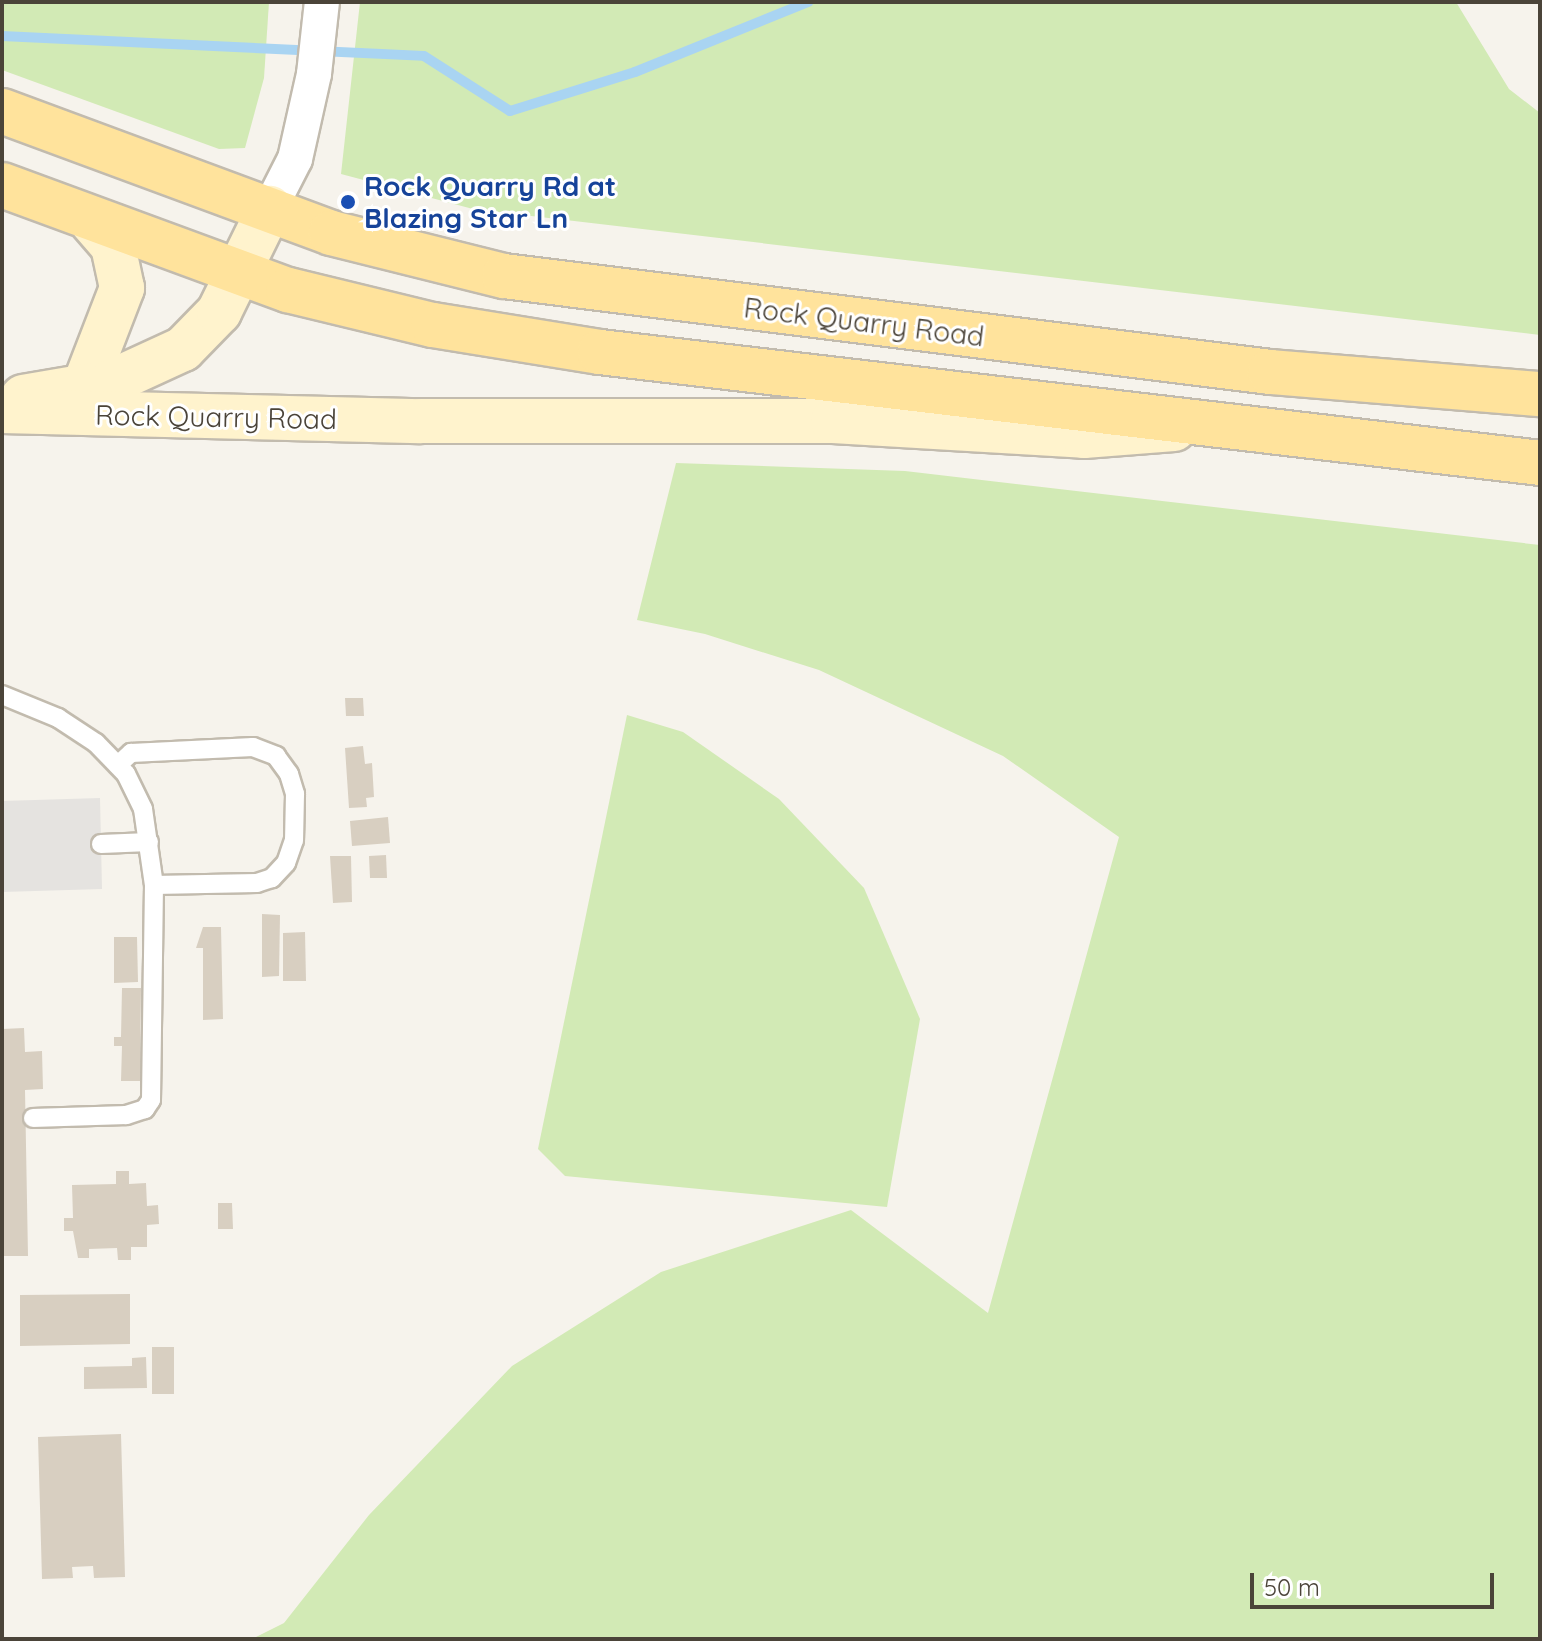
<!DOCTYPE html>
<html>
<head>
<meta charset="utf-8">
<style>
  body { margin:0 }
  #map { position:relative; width:1542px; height:1641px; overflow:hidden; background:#f6f3ec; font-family:Quicksand,sans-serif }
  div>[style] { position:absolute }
  .green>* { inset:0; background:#d2eab5 }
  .parking>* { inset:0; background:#e5e3e0 }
  .stream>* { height:10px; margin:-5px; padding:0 5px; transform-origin:5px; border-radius:5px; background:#a9d4f2 }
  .building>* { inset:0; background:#d8cfc1 }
  .roads { filter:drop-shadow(2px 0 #c2bbae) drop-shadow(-2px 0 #c2bbae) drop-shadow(0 2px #c2bbae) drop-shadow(0 -2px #c2bbae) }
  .lane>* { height:18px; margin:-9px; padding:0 9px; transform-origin:9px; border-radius:9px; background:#fff }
  .street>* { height:34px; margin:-17px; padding:0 17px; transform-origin:17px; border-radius:17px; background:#fff }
  .secondary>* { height:44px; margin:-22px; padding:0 22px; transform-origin:22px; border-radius:22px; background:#fff3cd }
  .primary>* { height:44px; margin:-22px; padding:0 22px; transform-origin:22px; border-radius:22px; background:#ffe39c }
  .dots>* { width:22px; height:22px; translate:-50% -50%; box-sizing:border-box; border:4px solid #fff; border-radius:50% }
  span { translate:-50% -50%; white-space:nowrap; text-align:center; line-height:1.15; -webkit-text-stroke:6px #fff; paint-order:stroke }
  .transit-label { font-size:28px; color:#164399; font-weight:700 }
  .left { translate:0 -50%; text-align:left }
  .street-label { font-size:28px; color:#4b4439 }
  .frame { position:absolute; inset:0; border:4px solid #4b4439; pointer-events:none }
  .scale { position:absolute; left:1250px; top:1573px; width:244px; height:36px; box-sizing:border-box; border:4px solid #4b4439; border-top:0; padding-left:10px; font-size:24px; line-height:28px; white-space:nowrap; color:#4b4439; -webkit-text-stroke:6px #fff; paint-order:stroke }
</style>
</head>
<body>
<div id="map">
  <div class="green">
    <div style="clip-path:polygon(2px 2px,269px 2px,264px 78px,245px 148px,219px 149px,2px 70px)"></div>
    <div style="clip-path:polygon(360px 2px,1456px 2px,1509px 89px,1540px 113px,1540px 335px,473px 209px,341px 174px)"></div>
    <div style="clip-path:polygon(676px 463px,905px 471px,1540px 545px,1540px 1639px,252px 1639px,284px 1623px,369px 1515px,512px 1366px,661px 1272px,851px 1210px,988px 1313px,1119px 837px,1003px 756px,819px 670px,705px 634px,637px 620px)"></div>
    <div style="clip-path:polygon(627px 715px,683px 732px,779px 799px,864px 888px,920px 1019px,887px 1207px,565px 1176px,538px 1149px)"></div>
  </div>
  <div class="parking">
    <div style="clip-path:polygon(100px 798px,102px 889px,2px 892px,2px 801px)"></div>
  </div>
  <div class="stream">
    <div style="left:2px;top:36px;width:422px;rotate:2.7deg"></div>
    <div style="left:424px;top:56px;width:102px;rotate:32.6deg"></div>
    <div style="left:510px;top:111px;width:131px;rotate:-17.3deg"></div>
    <div style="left:635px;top:72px;width:187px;rotate:-22deg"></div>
  </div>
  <div class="building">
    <div style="clip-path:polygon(345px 698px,363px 698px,364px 716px,346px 716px)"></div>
    <div style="clip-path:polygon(363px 746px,365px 764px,372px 763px,374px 797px,366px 798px,367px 807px,349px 808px,345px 748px)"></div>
    <div style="clip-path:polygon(388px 817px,390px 843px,352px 846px,350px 821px)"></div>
    <div style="clip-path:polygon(386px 855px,387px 878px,370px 878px,369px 856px)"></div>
    <div style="clip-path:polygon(330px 856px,351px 856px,352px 902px,333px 903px)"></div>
    <div style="clip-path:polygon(262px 914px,280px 915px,279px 976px,262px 977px)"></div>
    <div style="clip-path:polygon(203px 927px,221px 927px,223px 1019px,203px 1020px,203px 948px,196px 948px)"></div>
    <div style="clip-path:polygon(305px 932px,306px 981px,283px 981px,283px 933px)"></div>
    <div style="clip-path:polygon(114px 937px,137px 937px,138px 982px,114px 983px)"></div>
    <div style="clip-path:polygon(122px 988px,141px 988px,140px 1081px,121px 1081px,122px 1046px,114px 1046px,114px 1037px,121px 1037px)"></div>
    <div style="clip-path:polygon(24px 1028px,25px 1052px,42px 1051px,43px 1089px,25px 1090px,28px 1256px,2px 1256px,2px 1029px)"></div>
    <div style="clip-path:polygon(116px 1171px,129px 1171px,129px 1184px,146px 1183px,147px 1206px,158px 1205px,159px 1224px,147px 1225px,147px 1247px,131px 1247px,131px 1260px,118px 1260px,117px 1248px,89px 1249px,89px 1258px,78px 1258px,73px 1231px,64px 1231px,64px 1218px,73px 1218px,72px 1185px,116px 1184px)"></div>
    <div style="clip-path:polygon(218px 1203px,232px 1203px,233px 1229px,218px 1229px)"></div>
    <div style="clip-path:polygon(130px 1294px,130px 1344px,20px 1346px,20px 1295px)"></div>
    <div style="clip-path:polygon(152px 1347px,174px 1347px,174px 1394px,152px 1394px)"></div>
    <div style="clip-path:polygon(146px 1357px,147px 1388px,84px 1389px,84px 1367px,132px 1366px,132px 1358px)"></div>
    <div style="clip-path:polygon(121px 1434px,125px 1577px,94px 1578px,93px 1566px,72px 1567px,73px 1578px,42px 1579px,38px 1437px)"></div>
  </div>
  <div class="roads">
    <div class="lane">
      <div style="left:2px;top:695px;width:61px;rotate:22.3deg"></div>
      <div style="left:58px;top:718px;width:45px;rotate:33.3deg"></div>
      <div style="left:96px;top:743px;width:43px;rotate:45.9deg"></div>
      <div style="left:126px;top:774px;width:39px;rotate:64deg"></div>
      <div style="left:143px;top:809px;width:77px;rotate:81.8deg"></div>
      <div style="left:154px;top:885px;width:215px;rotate:90.8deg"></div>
      <div style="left:151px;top:1100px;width:11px;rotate:124deg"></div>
      <div style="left:145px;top:1109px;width:20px;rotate:162deg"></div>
      <div style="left:126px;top:1115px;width:93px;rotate:178.2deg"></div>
      <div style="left:118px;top:765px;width:18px;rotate:-43deg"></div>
      <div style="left:131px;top:753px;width:122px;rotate:-2.8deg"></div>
      <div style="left:253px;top:747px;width:25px;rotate:21deg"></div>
      <div style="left:276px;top:756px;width:22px;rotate:54deg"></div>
      <div style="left:289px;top:774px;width:21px;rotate:73deg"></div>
      <div style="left:295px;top:794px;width:46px;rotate:91.2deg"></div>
      <div style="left:294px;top:840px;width:24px;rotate:109deg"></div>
      <div style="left:286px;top:863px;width:21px;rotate:133deg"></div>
      <div style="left:272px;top:878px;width:16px;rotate:162deg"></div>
      <div style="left:257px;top:883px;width:103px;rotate:178.9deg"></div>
      <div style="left:101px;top:844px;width:48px;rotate:-2.4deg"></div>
    </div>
    <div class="street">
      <div style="left:270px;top:208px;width:55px;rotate:-63deg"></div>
      <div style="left:295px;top:159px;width:87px;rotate:-77.4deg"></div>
      <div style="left:314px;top:74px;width:72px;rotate:-83.7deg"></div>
    </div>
    <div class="secondary">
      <div style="left:85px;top:384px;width:103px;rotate:-68.9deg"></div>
      <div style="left:122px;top:288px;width:43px;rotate:-102.1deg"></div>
      <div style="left:113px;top:246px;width:32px;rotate:-131deg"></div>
      <div style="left:23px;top:397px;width:89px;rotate:-9.7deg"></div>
      <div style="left:111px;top:382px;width:79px;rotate:-24.6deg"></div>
      <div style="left:183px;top:349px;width:52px;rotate:-45.8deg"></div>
      <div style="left:219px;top:312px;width:116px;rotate:-63.9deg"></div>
      <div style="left:2px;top:411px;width:419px;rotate:1.4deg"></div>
      <div style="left:421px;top:421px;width:412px"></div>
      <div style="left:833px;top:421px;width:251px;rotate:3.4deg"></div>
      <div style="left:1084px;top:436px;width:90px;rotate:-4.4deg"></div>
    </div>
    <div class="primary">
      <div style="left:2px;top:111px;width:351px;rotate:20.3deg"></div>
      <div style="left:331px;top:233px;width:178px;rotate:14deg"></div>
      <div style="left:504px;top:276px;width:772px;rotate:7.14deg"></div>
      <div style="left:1270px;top:372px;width:271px;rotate:4.7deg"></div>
      <div style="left:2px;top:185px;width:305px;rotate:20.2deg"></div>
      <div style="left:288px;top:290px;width:149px;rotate:13.6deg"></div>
      <div style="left:433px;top:325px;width:169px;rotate:9.2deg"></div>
      <div style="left:600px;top:352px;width:947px;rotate:6.73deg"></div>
    </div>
  </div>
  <div class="dots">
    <div style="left:348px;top:202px;background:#1a4fb4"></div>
  </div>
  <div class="transit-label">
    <span class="left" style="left:364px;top:202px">Rock Quarry Rd at<br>Blazing Star Ln</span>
  </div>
  <div class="street-label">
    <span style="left:864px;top:322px;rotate:7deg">Rock Quarry Road</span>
    <span style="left:216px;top:417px;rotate:1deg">Rock Quarry Road</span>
  </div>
  <div class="frame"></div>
  <div class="scale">50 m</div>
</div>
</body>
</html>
